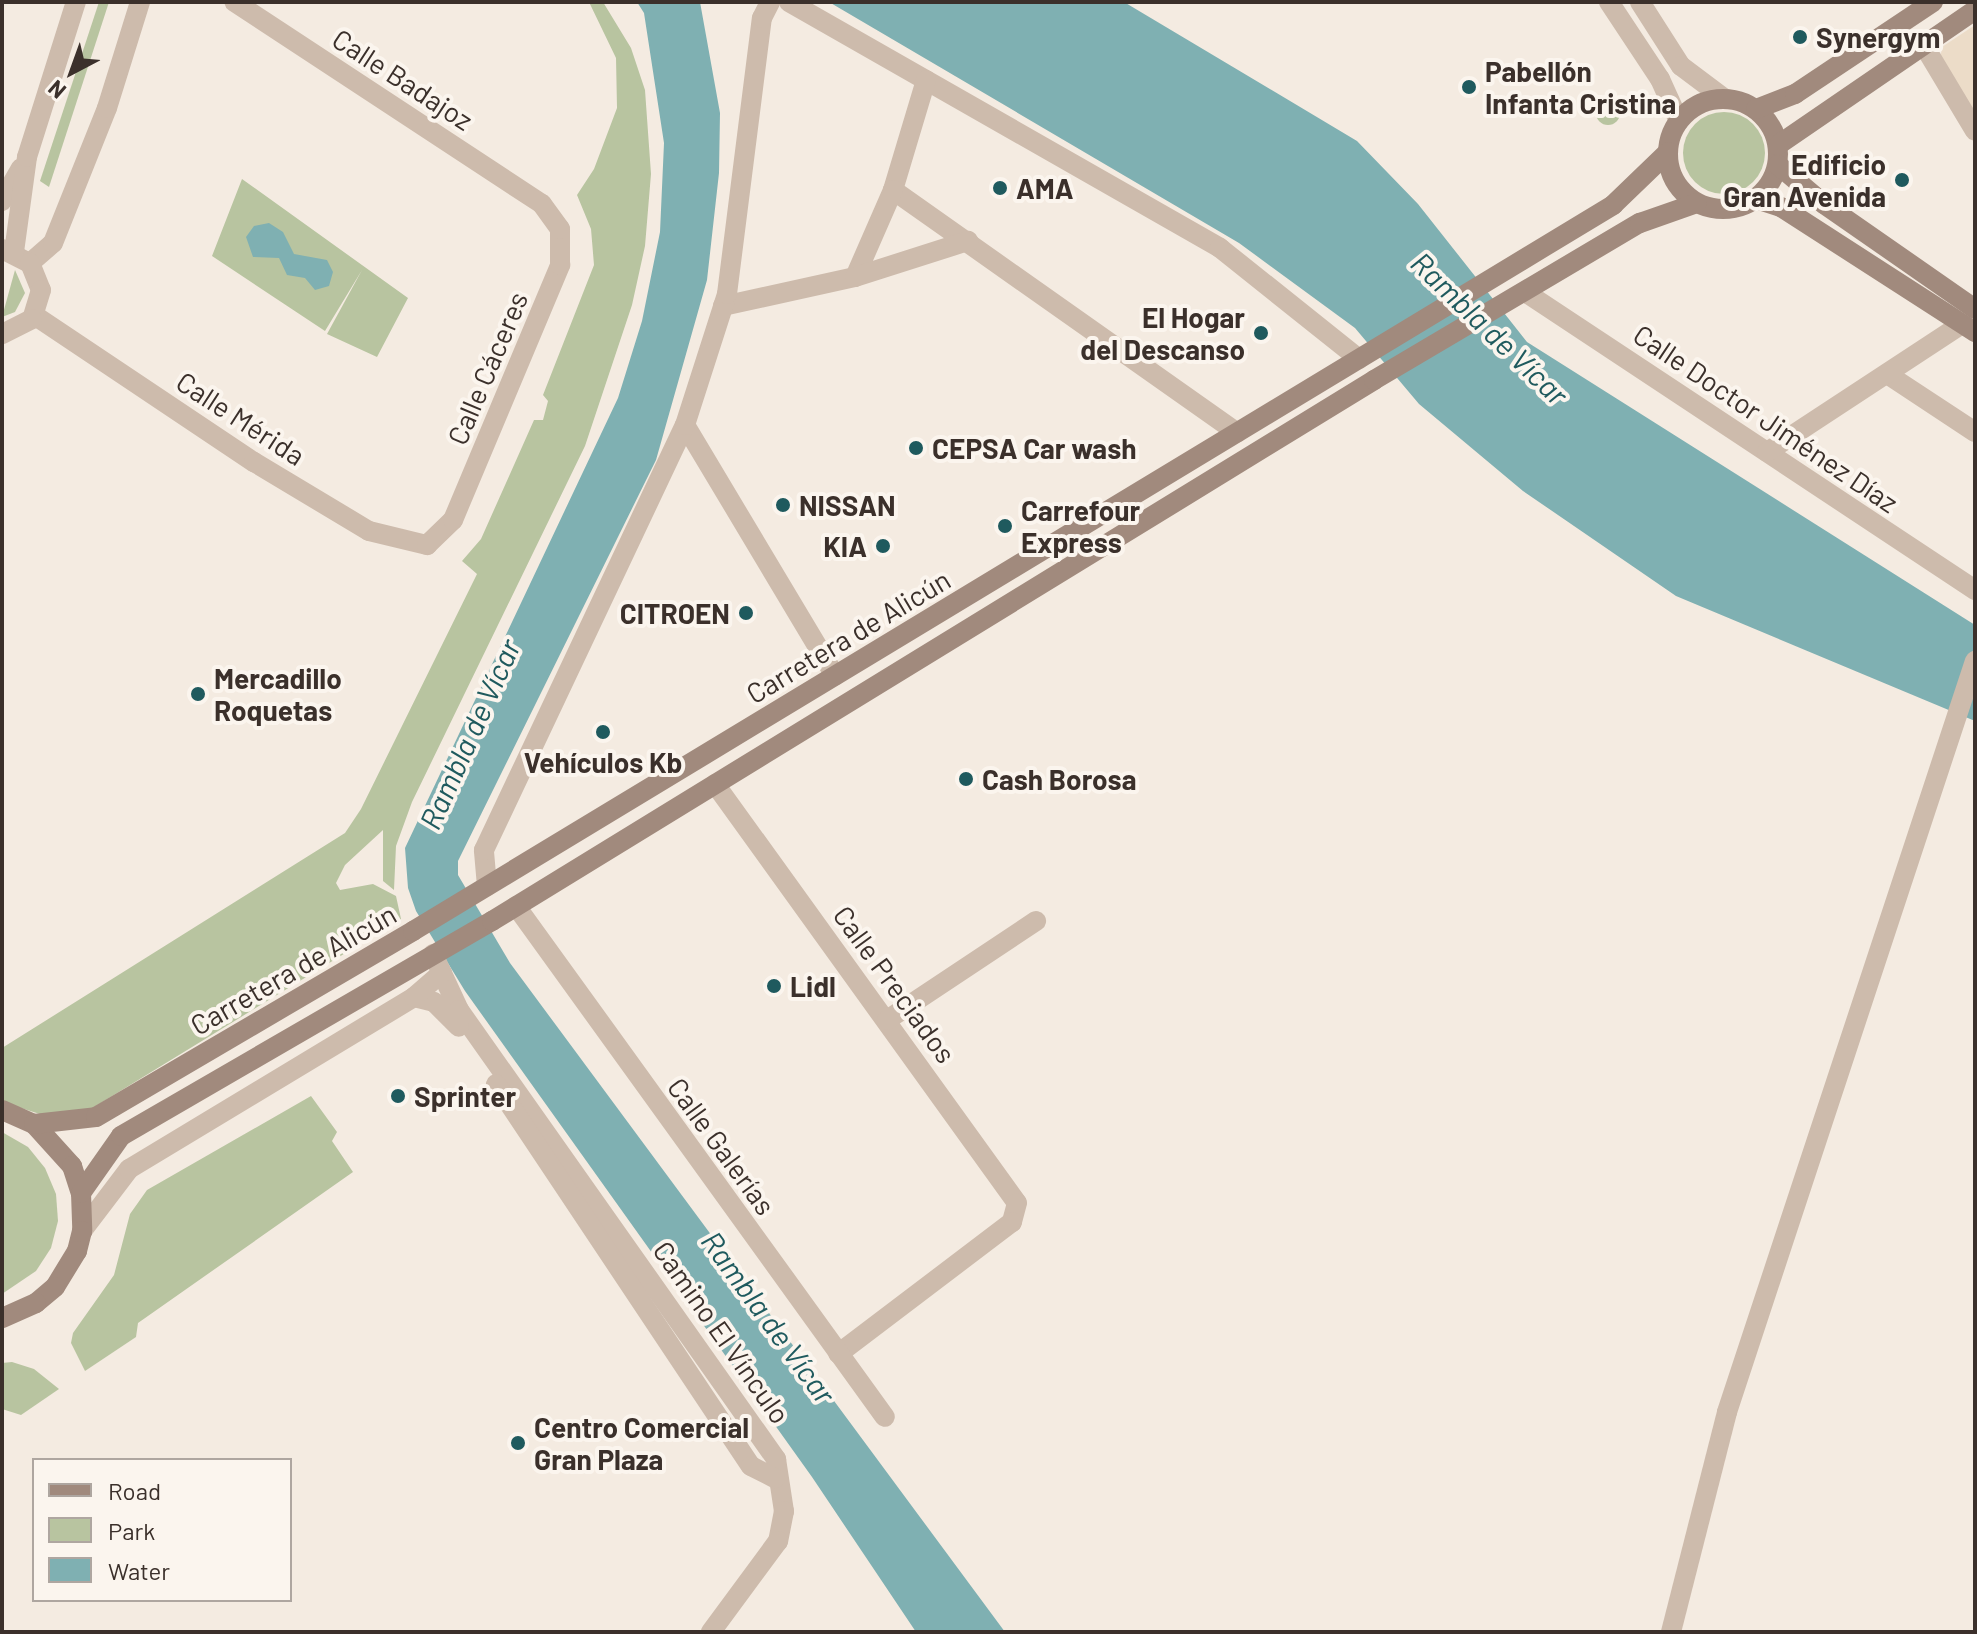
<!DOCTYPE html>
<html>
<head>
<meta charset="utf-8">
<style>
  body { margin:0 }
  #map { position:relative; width:1977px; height:1634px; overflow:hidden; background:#f4ebe1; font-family:Barlow,sans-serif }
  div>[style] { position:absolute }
  .green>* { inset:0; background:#b8c4a0 }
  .round { border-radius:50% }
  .plaza>* { inset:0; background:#ecdcc8 }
  .water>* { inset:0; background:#7fb0b2 }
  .minor>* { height:20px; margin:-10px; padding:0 10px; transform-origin:10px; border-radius:10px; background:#cdbbac }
  .tertiary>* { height:20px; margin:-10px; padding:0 10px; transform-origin:10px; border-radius:10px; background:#cdbbac }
  .secondary>* { height:20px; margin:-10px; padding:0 10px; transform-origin:10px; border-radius:10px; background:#a18a7d }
  .secondary>.ring { margin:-10px; padding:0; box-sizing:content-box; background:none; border:20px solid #a18a7d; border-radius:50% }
  .dots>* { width:22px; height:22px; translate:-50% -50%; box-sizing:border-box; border:4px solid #fbf5ee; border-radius:50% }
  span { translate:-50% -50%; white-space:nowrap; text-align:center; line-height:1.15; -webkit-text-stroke:8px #fbf5ee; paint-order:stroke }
  .poi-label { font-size:28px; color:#3b302b; font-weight:700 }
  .left { translate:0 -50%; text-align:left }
  .right { translate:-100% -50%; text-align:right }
  .street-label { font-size:28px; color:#3b302b }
  .water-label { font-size:30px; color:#1f5a5e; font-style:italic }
  .frame { position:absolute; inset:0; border:4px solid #3b302b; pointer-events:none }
  .legend { position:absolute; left:32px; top:1458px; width:260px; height:144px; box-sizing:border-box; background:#fbf5ee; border:2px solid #aea6a0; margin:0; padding:10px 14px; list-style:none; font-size:24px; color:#3b302b }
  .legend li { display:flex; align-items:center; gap:16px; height:40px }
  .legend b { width:40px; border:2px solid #aea6a0 }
  .north { position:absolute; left:32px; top:32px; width:80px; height:80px; -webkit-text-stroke:6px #fbf5ee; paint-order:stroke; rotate:221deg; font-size:22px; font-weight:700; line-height:32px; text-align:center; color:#3b302b }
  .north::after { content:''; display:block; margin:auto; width:28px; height:36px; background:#3b302b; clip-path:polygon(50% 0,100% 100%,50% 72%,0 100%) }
</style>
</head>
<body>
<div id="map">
  <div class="green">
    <div style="clip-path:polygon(99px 2px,109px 2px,49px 187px,40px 181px)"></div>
    <div style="clip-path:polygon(589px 2px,603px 2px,631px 48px,645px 90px,651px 174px,645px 246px,632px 305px,585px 446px,412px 802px,396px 846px,394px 890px,383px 881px,383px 830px,345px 865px,336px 883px,340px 890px,373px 884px,396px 896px,401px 919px,86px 1112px,43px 1115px,2px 1102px,2px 1048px,345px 833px,361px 809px,477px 574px,462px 561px,481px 539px,534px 420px,543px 420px,548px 401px,543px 395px,594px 265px,591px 229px,577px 195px,594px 169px,617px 108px,616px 58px)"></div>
    <div class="round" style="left:1596px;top:101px;width:24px;height:24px"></div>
    <div class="round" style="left:1683px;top:112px;width:82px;height:82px"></div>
    <div style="clip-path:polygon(242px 179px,408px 298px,377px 357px,327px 334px,362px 270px,325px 331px,212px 256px)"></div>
    <div style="clip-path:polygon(15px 270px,25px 293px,15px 312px,2px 317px)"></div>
    <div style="clip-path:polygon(311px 1096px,337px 1132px,332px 1141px,353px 1172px,138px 1323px,136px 1337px,85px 1371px,71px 1343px,73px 1333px,114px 1275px,130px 1214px,147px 1190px)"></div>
    <div style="clip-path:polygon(2px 1132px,28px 1147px,45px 1168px,56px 1194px,58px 1221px,51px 1248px,36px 1271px,2px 1294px)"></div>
    <div style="clip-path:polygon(12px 1362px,34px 1369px,59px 1389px,21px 1415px,2px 1409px,2px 1363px)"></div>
  </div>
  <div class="plaza">
    <div style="clip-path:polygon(1975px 25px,1975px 120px,1940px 60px,1942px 47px)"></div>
  </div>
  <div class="water">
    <div style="clip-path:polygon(637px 2px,700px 2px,720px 113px,719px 173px,707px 280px,656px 460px,458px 861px,458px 875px,510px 963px,1005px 1632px,916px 1632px,812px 1477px,465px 991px,416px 911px,408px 888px,405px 848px,618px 398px,642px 321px,660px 232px,664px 143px,644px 13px)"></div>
    <div style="clip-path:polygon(829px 2px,1124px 2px,1357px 141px,1418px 204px,1527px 342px,1975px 625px,1975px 721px,1676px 596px,1523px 491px,1419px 404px,1355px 328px,1239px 243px)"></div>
    <div style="clip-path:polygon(269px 223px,283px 232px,294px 254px,327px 260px,333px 272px,329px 286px,315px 290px,305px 278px,287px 275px,279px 258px,253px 257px,246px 237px,254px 226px)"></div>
  </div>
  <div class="minor">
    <div style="left:789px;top:2px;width:496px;rotate:29.7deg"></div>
    <div style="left:1220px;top:248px;width:178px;rotate:38.6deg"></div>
    <div style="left:1923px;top:44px;width:101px;rotate:59.1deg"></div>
    <div style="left:926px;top:80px;width:115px;rotate:106.7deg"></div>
    <div style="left:893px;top:190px;width:421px;rotate:35.2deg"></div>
    <div style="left:30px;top:263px;width:30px;rotate:-41deg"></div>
    <div style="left:53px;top:243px;width:145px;rotate:-68.2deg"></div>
    <div style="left:107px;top:108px;width:111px;rotate:-72.7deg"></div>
    <div style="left:855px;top:277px;width:95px;rotate:-66.4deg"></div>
    <div style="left:1525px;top:292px;width:540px;rotate:33.51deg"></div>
    <div style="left:723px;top:306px;width:135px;rotate:-12.4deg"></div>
    <div style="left:855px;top:277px;width:119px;rotate:-17.7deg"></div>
    <div style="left:34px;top:315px;width:265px;rotate:33.8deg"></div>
    <div style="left:254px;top:462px;width:134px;rotate:31deg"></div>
    <div style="left:369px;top:531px;width:60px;rotate:13.6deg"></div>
    <div style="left:427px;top:545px;width:36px;rotate:-44deg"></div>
    <div style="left:453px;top:520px;width:277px;rotate:-67.2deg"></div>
    <div style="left:560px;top:265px;width:36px;rotate:-90deg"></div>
    <div style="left:560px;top:229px;width:31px;rotate:-126deg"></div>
    <div style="left:542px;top:204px;width:368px;rotate:-146.7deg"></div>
    <div style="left:1887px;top:374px;width:105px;rotate:33.4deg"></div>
    <div style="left:685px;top:425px;width:292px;rotate:59.1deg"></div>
    <div style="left:1767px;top:452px;width:233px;rotate:-33.3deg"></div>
    <div style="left:715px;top:784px;width:516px;rotate:54.22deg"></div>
    <div style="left:1017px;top:1203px;width:20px;rotate:105deg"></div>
    <div style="left:1012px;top:1222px;width:218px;rotate:142.8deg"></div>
    <div style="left:487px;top:886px;width:36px;rotate:-95deg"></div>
    <div style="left:484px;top:850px;width:470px;rotate:-64.7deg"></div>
    <div style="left:685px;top:425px;width:138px;rotate:-72.2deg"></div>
    <div style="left:727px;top:294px;width:278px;rotate:-82.8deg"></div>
    <div style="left:762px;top:18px;width:18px;rotate:-63deg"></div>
    <div style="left:516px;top:906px;width:630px;rotate:54.17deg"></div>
    <div style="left:433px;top:954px;width:62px;rotate:65.1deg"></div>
    <div style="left:459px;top:1010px;width:550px;rotate:54.78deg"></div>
    <div style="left:776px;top:1459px;width:53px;rotate:81.3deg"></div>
    <div style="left:784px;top:1511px;width:31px;rotate:101deg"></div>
    <div style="left:778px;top:1541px;width:113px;rotate:126.4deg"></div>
    <div style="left:414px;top:997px;width:21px;rotate:14deg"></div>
    <div style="left:434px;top:1002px;width:35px;rotate:45deg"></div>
    <div style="left:887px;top:1020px;width:179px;rotate:-33.6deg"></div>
    <div style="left:496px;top:1084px;width:459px;rotate:56.3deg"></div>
    <div style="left:751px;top:1466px;width:27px;rotate:27deg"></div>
    <div style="left:82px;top:1231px;width:78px;rotate:-52.8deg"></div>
    <div style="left:129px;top:1169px;width:333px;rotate:-31.1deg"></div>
    <div style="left:414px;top:997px;width:37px;rotate:-41deg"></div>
    <div style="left:1671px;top:1632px;width:227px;rotate:-75.7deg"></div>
    <div style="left:1727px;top:1412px;width:791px;rotate:-71.73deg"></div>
  </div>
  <div class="tertiary">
    <div style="left:1609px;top:2px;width:92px;rotate:56.5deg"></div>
    <div style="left:1660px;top:79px;width:46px;rotate:65.7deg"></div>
    <div style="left:1640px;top:2px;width:76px;rotate:57.4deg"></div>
    <div style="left:1681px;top:66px;width:55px;rotate:36.9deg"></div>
    <div style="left:2px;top:201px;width:38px;rotate:-60deg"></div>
    <div style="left:2px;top:249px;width:31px;rotate:27deg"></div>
    <div style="left:30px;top:263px;width:29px;rotate:68deg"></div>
    <div style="left:41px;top:290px;width:30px;rotate:107deg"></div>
    <div style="left:32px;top:319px;width:34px;rotate:153deg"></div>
    <div style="left:14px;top:252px;width:96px;rotate:-82.2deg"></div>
    <div style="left:27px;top:157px;width:163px;rotate:-72.5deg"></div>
  </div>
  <div class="secondary">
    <div class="ring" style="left:1668px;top:99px;width:90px;height:90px"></div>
    <div style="left:1756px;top:109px;width:42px;rotate:-21deg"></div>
    <div style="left:1795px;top:94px;width:166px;rotate:-33.7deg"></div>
    <div style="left:1778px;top:145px;width:239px;rotate:-34.4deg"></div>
    <div style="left:1778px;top:165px;width:60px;rotate:40.3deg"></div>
    <div style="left:1824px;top:204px;width:184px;rotate:34.8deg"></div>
    <div style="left:1756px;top:199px;width:26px;rotate:18deg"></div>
    <div style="left:1781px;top:207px;width:231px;rotate:32.8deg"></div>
    <div style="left:2px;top:1110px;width:35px;rotate:24deg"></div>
    <div style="left:34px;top:1124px;width:57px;rotate:47.9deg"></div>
    <div style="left:72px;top:1166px;width:28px;rotate:72deg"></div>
    <div style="left:81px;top:1193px;width:38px;rotate:88deg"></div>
    <div style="left:82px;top:1231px;width:21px;rotate:104deg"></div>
    <div style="left:77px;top:1251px;width:42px;rotate:121.4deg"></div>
    <div style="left:55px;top:1287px;width:25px;rotate:140deg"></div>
    <div style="left:36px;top:1303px;width:37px;rotate:156deg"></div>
    <div style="left:34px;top:1124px;width:62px;rotate:-6.4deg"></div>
    <div style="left:96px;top:1117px;width:368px;rotate:-30.4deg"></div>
    <div style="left:413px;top:931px;width:1403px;rotate:-31.17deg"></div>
    <div style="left:1613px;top:205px;width:76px;rotate:-43.9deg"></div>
    <div style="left:81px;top:1193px;width:70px;rotate:-54.9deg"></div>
    <div style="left:121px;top:1136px;width:429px;rotate:-30.1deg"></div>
    <div style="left:492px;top:921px;width:1035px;rotate:-31.52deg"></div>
    <div style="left:1374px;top:380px;width:309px;rotate:-30.6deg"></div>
    <div style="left:1640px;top:223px;width:60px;rotate:-19.3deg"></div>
  </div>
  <div class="dots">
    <div style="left:1800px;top:37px;background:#1f5a5e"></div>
    <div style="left:1469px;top:87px;background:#1f5a5e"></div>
    <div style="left:1902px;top:180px;background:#1f5a5e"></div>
    <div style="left:1000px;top:188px;background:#1f5a5e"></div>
    <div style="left:1261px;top:333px;background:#1f5a5e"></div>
    <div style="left:916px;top:448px;background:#1f5a5e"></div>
    <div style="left:783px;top:505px;background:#1f5a5e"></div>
    <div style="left:1005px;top:526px;background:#1f5a5e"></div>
    <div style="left:883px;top:546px;background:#1f5a5e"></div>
    <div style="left:746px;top:613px;background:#1f5a5e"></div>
    <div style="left:198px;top:694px;background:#1f5a5e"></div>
    <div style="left:603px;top:732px;background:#1f5a5e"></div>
    <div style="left:966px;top:779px;background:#1f5a5e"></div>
    <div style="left:774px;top:986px;background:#1f5a5e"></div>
    <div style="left:398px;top:1096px;background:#1f5a5e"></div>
    <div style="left:518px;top:1443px;background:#1f5a5e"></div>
  </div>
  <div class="poi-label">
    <span class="left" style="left:1816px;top:37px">Synergym</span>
    <span class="left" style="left:1485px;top:87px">Pabellón<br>Infanta Cristina</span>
    <span class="right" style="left:1886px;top:180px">Edificio<br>Gran Avenida</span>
    <span class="left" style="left:1016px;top:188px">AMA</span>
    <span class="right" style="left:1245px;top:333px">El Hogar<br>del Descanso</span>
    <span class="left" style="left:932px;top:448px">CEPSA Car wash</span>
    <span class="left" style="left:799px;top:505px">NISSAN</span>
    <span class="left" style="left:1021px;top:526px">Carrefour<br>Express</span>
    <span class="right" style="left:867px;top:546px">KIA</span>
    <span class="right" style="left:730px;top:613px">CITROEN</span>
    <span class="left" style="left:214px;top:694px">Mercadillo<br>Roquetas</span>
    <span style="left:603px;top:762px">Vehículos Kb</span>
    <span class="left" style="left:982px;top:779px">Cash Borosa</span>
    <span class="left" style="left:790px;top:986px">Lidl</span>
    <span class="left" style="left:414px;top:1096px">Sprinter</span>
    <span class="left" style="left:534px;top:1443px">Centro Comercial<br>Gran Plaza</span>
  </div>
  <div class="street-label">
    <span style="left:403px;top:79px;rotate:33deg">Calle Badajoz</span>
    <span style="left:487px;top:368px;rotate:-67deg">Calle Cáceres</span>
    <span style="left:241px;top:418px;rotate:33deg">Calle Mérida</span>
    <span style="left:1766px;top:418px;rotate:34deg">Calle Doctor Jiménez Díaz</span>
    <span style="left:848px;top:636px;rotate:-31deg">Carretera de Alicún</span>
    <span style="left:293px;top:969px;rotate:-30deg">Carretera de Alicún</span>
    <span style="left:895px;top:984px;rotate:54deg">Calle Preciados</span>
    <span style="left:722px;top:1146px;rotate:54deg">Calle Galerías</span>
    <span style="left:722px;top:1332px;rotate:55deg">Camino El Vínculo</span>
  </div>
  <div class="water-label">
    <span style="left:1490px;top:328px;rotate:44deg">Rambla de Vícar</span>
    <span style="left:469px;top:734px;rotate:-66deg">Rambla de Vícar</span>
    <span style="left:769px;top:1317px;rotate:54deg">Rambla de Vícar</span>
  </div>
  <div class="frame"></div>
  <ul class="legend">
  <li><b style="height:10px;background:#a18a7d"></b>Road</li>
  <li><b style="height:22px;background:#b8c4a0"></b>Park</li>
  <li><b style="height:22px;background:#7fb0b2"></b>Water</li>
  </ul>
  <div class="north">N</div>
</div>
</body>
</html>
